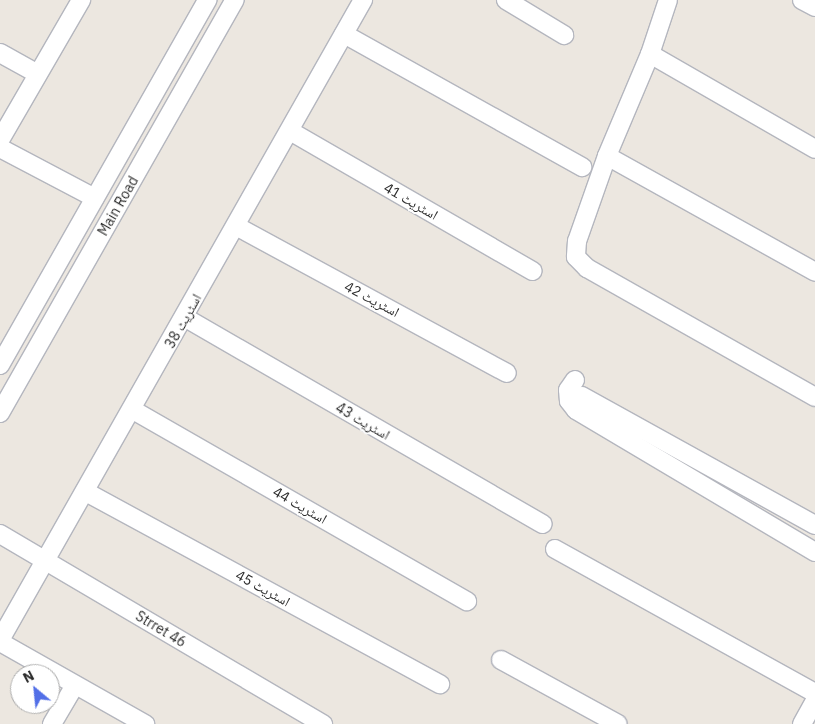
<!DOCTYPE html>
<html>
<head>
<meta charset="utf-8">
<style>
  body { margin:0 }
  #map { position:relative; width:815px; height:724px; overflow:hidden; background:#ece7e0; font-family:"IBM Plex Sans","Noto Naskh Arabic",sans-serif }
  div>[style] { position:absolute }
  .roads { filter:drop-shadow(1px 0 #b4b6be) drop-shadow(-1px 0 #b4b6be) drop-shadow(0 1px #b4b6be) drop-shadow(0 -1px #b4b6be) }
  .minor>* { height:18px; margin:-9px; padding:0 9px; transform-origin:9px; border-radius:9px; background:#fff }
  span { translate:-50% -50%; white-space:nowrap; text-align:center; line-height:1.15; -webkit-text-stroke:4px #fff; paint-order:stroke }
  .street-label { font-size:14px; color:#2c2c2c }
  .north { position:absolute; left:10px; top:664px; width:50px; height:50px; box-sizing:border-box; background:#fff; border:1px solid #ababab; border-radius:50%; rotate:332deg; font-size:14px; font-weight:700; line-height:20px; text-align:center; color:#2c2c2c }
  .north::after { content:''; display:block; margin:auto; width:18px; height:22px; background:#526fe7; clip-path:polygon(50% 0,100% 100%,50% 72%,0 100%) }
</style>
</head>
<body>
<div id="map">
  <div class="roads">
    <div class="minor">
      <div style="left:506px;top:0;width:68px;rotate:31.1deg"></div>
      <div style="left:668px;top:0;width:57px;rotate:108.4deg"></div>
      <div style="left:650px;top:54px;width:111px;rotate:112.9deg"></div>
      <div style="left:607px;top:156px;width:90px;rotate:109.4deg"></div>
      <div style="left:577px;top:241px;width:16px;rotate:94deg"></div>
      <div style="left:576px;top:257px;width:16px;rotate:45deg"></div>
      <div style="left:587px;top:268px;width:262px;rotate:29.5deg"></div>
      <div style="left:802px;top:0;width:15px;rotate:28deg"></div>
      <div style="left:344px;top:34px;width:273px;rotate:29.2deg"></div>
      <div style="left:0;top:53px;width:43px;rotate:28.9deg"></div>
      <div style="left:650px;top:54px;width:190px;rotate:29.9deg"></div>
      <div style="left:290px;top:131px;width:280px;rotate:30deg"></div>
      <div style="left:0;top:140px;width:162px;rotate:-59.9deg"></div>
      <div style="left:0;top:148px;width:107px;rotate:27.8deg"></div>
      <div style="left:607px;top:156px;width:238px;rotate:29.1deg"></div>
      <div style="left:236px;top:226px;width:308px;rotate:28.5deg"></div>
      <div style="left:184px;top:317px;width:414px;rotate:30deg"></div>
      <div style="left:0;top:365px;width:420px;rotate:-60.4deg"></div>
      <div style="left:575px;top:380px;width:12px;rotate:125deg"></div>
      <div style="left:568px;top:390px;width:11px;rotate:85deg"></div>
      <div style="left:569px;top:401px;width:11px;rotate:52deg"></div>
      <div style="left:576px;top:410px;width:278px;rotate:30.7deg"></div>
      <div style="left:582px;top:396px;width:266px;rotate:29deg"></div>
      <div style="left:133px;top:410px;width:385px;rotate:29.8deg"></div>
      <div style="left:0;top:413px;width:475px;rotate:-60.4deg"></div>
      <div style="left:86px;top:492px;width:403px;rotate:28.5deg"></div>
      <div style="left:0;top:534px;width:375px;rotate:30.5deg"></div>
      <div style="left:555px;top:549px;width:297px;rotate:29deg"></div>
      <div style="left:0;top:640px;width:736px;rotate:-60.44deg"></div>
      <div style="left:0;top:642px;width:167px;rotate:29.5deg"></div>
      <div style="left:501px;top:660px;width:133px;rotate:28.7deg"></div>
      <div style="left:52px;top:724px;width:45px;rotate:-59.5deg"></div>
      <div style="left:802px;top:724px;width:26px;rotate:-61deg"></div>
    </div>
  </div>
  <div class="street-label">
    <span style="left:411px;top:201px;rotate:30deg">اسٹریٹ 41</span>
    <span style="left:118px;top:206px;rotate:-60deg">Main Road</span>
    <span style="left:372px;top:299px;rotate:28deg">اسٹریٹ 42</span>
    <span style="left:183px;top:321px;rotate:-61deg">اسٹریٹ 38</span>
    <span style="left:363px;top:421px;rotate:30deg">اسٹریٹ 43</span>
    <span style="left:300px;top:505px;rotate:30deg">اسٹریٹ 44</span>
    <span style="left:263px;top:588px;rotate:29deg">اسٹریٹ 45</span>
    <span style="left:161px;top:629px;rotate:31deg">Strret 46</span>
  </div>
  <div class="north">N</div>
</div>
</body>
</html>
